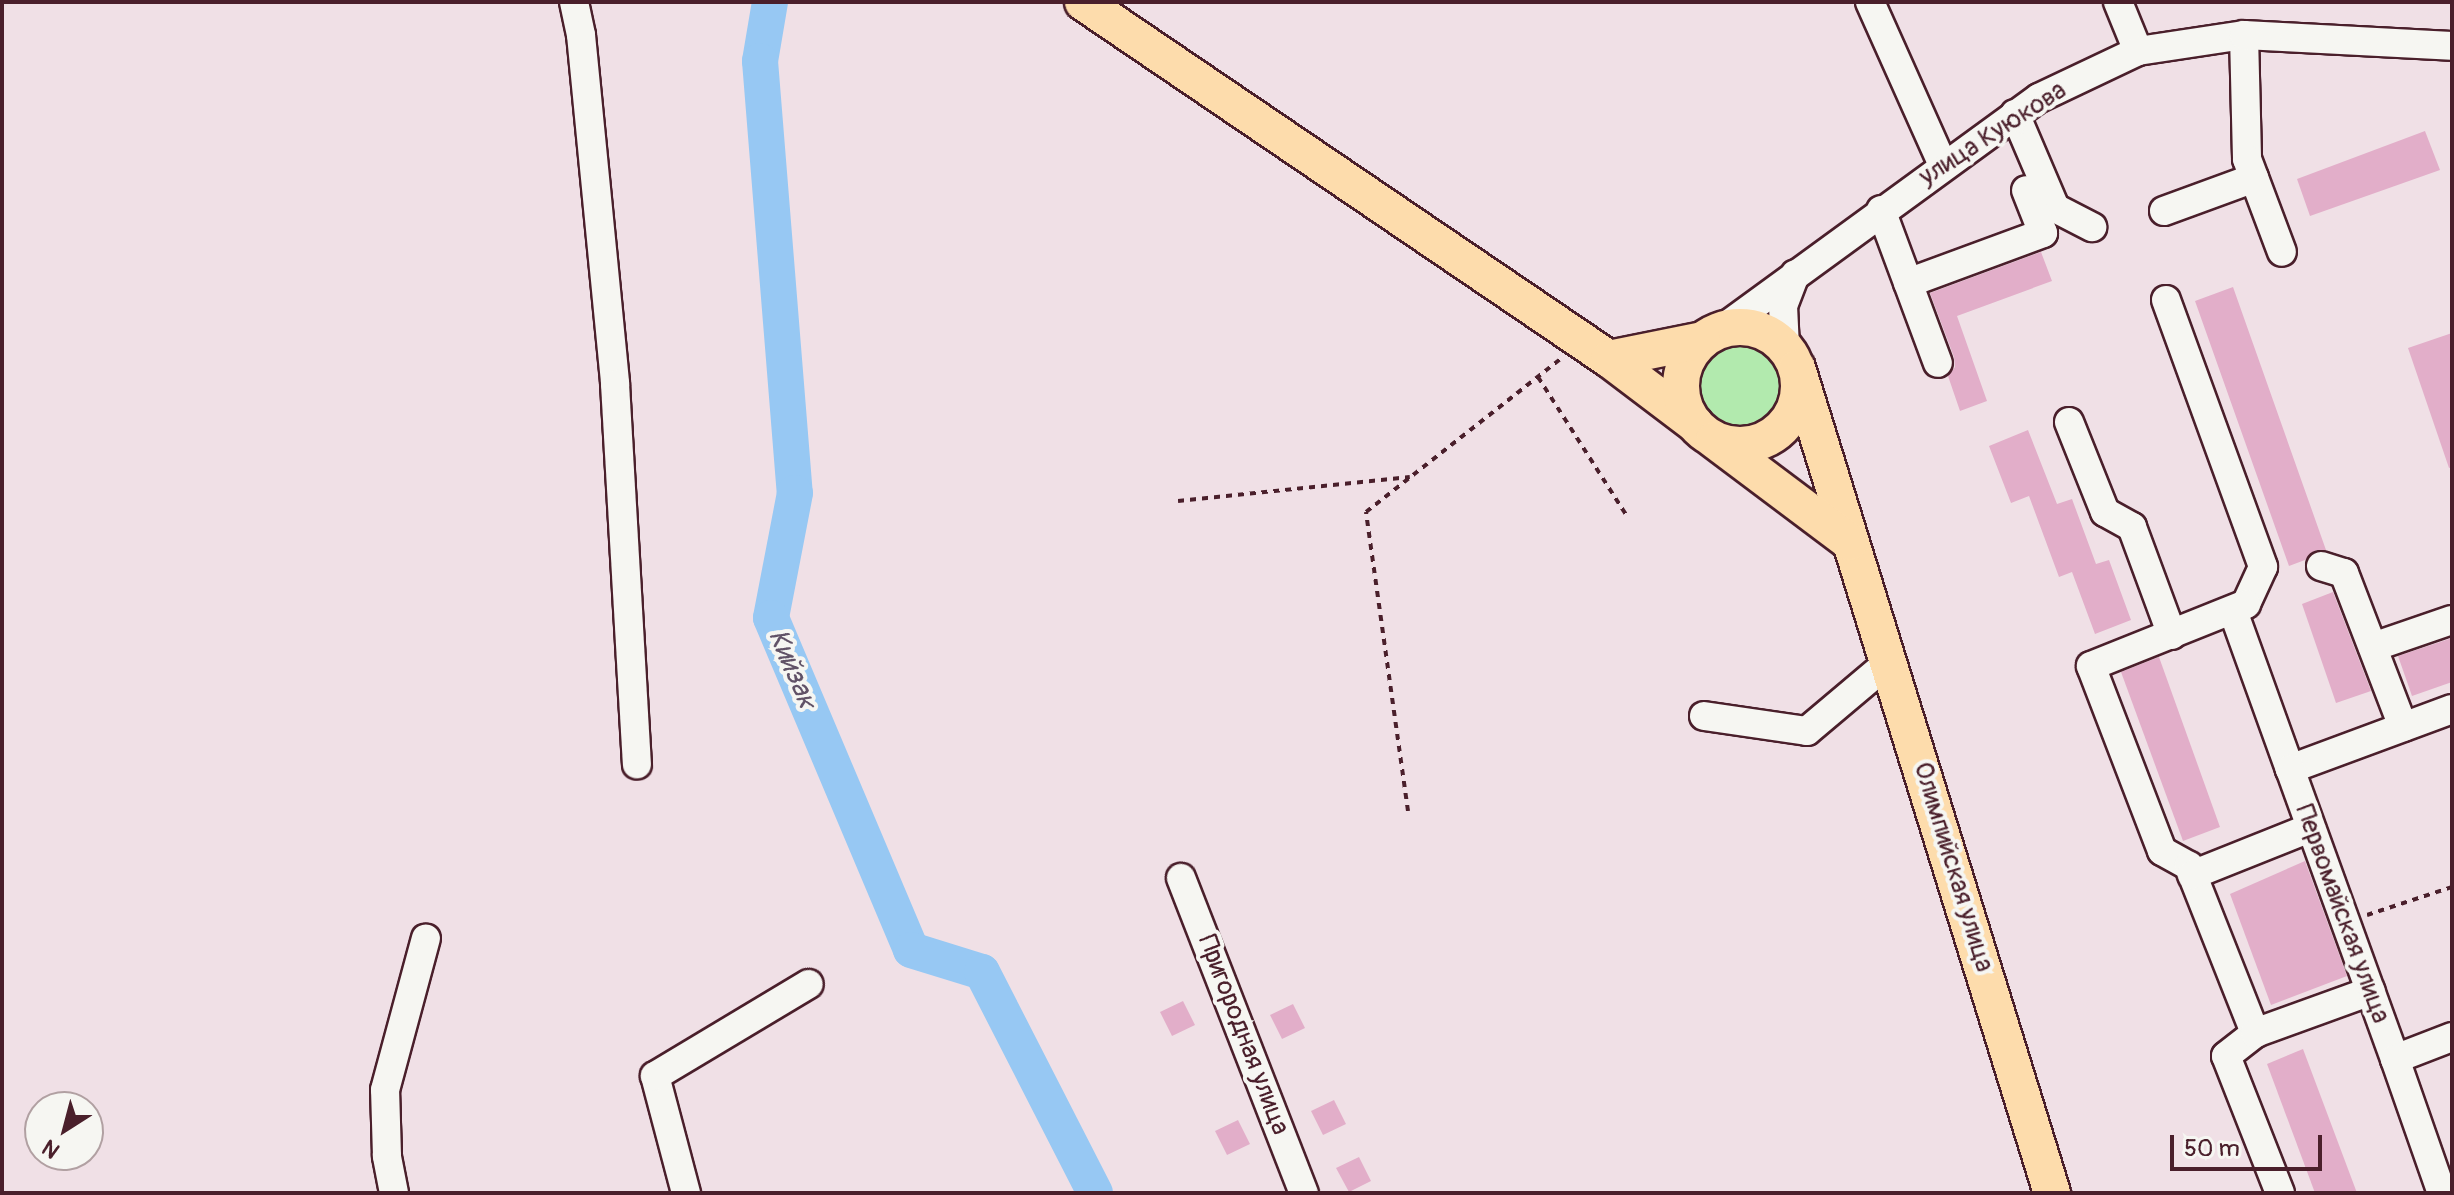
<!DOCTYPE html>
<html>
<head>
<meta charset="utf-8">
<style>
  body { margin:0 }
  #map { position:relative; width:2454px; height:1195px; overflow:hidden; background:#f0e0e6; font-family:Pangolin,sans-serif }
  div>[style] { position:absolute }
  .green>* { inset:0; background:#b2eaae }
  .round { border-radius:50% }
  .river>* { height:36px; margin:-18px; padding:0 18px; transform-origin:18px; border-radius:18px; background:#97c8f3 }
  .building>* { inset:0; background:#e2aec9 }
  .path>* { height:4px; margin-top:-2px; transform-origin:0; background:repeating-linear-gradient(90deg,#4a1f2b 0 6px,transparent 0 12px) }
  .roads { filter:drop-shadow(2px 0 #4a1f2b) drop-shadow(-2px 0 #4a1f2b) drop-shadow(0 2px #4a1f2b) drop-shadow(0 -2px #4a1f2b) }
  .minor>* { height:28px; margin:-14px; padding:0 14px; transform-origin:14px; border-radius:14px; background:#f6f6f2 }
  .major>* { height:36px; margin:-18px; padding:0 18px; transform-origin:18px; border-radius:18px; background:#fddcac }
  .major>.ring { margin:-18px; padding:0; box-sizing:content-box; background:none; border:36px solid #fddcac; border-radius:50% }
  span { translate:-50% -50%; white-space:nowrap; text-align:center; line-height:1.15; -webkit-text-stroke:8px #f6f6f2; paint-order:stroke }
  .street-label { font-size:26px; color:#4a1f2b }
  .water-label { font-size:28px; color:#615267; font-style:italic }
  .frame { position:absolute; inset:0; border:4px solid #4a1f2b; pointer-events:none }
  .north { position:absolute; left:24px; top:1091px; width:80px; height:80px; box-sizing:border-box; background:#f6f6f2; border:2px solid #b1a0a2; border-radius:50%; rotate:216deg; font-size:22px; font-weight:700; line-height:32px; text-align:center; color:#4a1f2b }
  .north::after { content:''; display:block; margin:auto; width:28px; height:36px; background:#4a1f2b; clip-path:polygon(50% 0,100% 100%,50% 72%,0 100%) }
  .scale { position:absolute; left:2170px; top:1135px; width:152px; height:36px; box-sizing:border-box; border:4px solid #4a1f2b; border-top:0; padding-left:10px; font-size:24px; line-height:28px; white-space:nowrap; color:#4a1f2b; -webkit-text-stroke:6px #f6f6f2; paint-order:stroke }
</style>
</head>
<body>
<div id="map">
  <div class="green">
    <div class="round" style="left:1698px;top:344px;width:88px;height:88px"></div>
  </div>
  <div class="river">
    <div style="left:770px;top:2px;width:60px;rotate:99.6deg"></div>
    <div style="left:760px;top:61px;width:433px;rotate:85.4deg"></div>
    <div style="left:795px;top:493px;width:127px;rotate:100.9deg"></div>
    <div style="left:771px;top:618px;width:360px;rotate:67.1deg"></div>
    <div style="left:911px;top:950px;width:74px;rotate:17.2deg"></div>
    <div style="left:982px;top:972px;width:248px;rotate:62.9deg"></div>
  </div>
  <div class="building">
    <div style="clip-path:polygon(2425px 131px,2440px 170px,2310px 216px,2297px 179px)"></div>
    <div style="clip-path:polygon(2041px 252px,2052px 281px,1957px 316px,1987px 401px,1960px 411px,1948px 376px,1955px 367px,1954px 357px,1930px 293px)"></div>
    <div style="clip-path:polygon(2233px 287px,2326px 550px,2316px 550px,2305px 560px,2289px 566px,2195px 301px)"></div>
    <div style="clip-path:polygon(2452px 333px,2452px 467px,2449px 468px,2408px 348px)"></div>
    <div style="clip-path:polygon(2028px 430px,2057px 504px,2072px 499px,2096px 564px,2109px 560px,2131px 620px,2095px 634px,2072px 572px,2059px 577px,2029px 496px,2011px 503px,1989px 446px)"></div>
    <div style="clip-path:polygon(2333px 592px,2371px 691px,2336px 703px,2302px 604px)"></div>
    <div style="clip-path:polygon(2452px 638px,2452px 682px,2412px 696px,2398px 656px)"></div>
    <div style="clip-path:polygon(2159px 657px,2220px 827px,2183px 841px,2121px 672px)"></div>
    <div style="clip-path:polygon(2305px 861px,2347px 976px,2271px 1005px,2230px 894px)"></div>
    <div style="clip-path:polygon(1183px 1001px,1195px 1025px,1172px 1036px,1160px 1012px)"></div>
    <div style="clip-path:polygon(1293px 1004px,1305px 1028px,1282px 1039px,1270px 1015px)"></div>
    <div style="clip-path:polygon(2303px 1049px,2357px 1193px,2315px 1193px,2267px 1064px)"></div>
    <div style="clip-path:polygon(1334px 1100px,1346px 1124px,1323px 1135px,1311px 1111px)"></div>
    <div style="clip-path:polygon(1238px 1120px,1250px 1144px,1227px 1155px,1215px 1131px)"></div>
    <div style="clip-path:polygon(1359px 1157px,1371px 1181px,1349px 1192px,1336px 1168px)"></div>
  </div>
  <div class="path">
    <div style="left:1538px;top:377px;width:167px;rotate:57.4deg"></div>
    <div style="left:1178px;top:501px;width:233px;rotate:-5.9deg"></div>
    <div style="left:1408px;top:811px;width:302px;rotate:-98deg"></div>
    <div style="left:1366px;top:512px;width:251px;rotate:-38.2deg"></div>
    <div style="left:2367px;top:915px;width:89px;rotate:-18.2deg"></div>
  </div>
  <div class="roads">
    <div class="minor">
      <div style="left:574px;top:2px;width:34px;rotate:78deg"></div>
      <div style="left:581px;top:35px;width:351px;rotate:84.4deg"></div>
      <div style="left:615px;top:384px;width:381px;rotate:86.7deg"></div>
      <div style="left:1870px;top:2px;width:179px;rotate:65.9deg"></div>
      <div style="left:2118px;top:2px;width:53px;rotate:67.8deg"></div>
      <div style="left:2244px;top:35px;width:124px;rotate:88.6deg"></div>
      <div style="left:2247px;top:159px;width:99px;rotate:69.4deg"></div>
      <div style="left:2015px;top:114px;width:102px;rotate:66.9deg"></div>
      <div style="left:2055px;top:208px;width:42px;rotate:27.2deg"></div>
      <div style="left:1881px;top:210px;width:163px;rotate:69.6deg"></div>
      <div style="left:2164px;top:211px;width:96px;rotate:-20.1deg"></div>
      <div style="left:1908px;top:283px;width:144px;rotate:-20.3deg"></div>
      <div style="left:2043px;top:233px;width:46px;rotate:-111.6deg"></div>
      <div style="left:2166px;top:300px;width:284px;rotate:70deg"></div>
      <div style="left:2263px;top:567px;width:41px;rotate:114.7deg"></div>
      <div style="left:2246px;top:604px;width:167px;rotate:158.2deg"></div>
      <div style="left:2091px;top:666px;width:198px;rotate:69deg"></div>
      <div style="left:2162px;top:851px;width:31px;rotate:29deg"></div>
      <div style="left:2189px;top:866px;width:180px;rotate:68.4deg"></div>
      <div style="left:1722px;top:329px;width:392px;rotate:-36.1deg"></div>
      <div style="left:2039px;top:98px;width:110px;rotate:-25.4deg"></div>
      <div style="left:2138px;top:51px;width:107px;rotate:-8.6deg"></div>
      <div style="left:2244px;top:35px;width:208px;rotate:3deg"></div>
      <div style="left:1785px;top:348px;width:42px;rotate:-92.7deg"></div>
      <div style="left:1783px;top:306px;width:34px;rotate:-69deg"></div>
      <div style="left:2069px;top:422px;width:97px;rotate:68.2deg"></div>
      <div style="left:2105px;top:512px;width:31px;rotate:29deg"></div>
      <div style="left:2132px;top:527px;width:115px;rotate:69.7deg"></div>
      <div style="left:2321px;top:566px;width:24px;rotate:17deg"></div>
      <div style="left:2344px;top:573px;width:165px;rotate:69deg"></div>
      <div style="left:2233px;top:611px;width:168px;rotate:70.2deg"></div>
      <div style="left:2373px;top:647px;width:83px;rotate:-18.9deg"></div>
      <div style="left:2452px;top:709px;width:173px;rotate:159.7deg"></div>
      <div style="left:2290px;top:769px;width:308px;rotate:70.1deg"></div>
      <div style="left:2395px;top:1059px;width:61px;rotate:-21.1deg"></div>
      <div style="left:1704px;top:716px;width:104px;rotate:8.3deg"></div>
      <div style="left:1807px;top:731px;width:109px;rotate:-40.1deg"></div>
      <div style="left:2192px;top:875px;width:127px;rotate:-21.7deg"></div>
      <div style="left:1181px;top:878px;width:338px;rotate:68.7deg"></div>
      <div style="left:2395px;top:1059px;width:142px;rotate:70.7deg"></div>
      <div style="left:394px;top:1193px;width:38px;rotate:-101deg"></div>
      <div style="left:387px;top:1156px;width:66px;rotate:-91.7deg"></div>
      <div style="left:385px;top:1090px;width:157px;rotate:-74.9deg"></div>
      <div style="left:686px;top:1193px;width:121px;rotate:-104.8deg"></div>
      <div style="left:655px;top:1076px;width:179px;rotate:-30.9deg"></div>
      <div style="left:2280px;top:1193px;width:147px;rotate:-111.5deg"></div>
      <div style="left:2226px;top:1056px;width:37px;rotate:-38deg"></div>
      <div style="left:2255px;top:1033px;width:123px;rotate:-19.9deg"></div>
    </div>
    <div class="major">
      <div style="left:1083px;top:2px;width:636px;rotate:34.17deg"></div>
      <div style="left:1609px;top:359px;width:108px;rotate:37.1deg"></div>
      <div class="ring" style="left:1681px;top:327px;width:82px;height:82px"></div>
      <div style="left:1609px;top:359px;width:95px;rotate:-11.5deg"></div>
      <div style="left:1797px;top:368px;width:864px;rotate:72.82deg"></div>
      <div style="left:1714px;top:440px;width:170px;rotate:36.9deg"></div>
    </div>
  </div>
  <div class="street-label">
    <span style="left:1993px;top:134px;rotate:-33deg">улица Куюкова</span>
    <span style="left:1953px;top:867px;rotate:73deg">Олимпийская улица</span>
    <span style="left:2342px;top:914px;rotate:70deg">Первомайская улица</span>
    <span style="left:1243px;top:1035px;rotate:69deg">Пригородная улица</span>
  </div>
  <div class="water-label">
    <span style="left:792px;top:669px;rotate:67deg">Кийзак</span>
  </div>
  <div class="frame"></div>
  <div class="north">N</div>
  <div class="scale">50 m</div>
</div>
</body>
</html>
